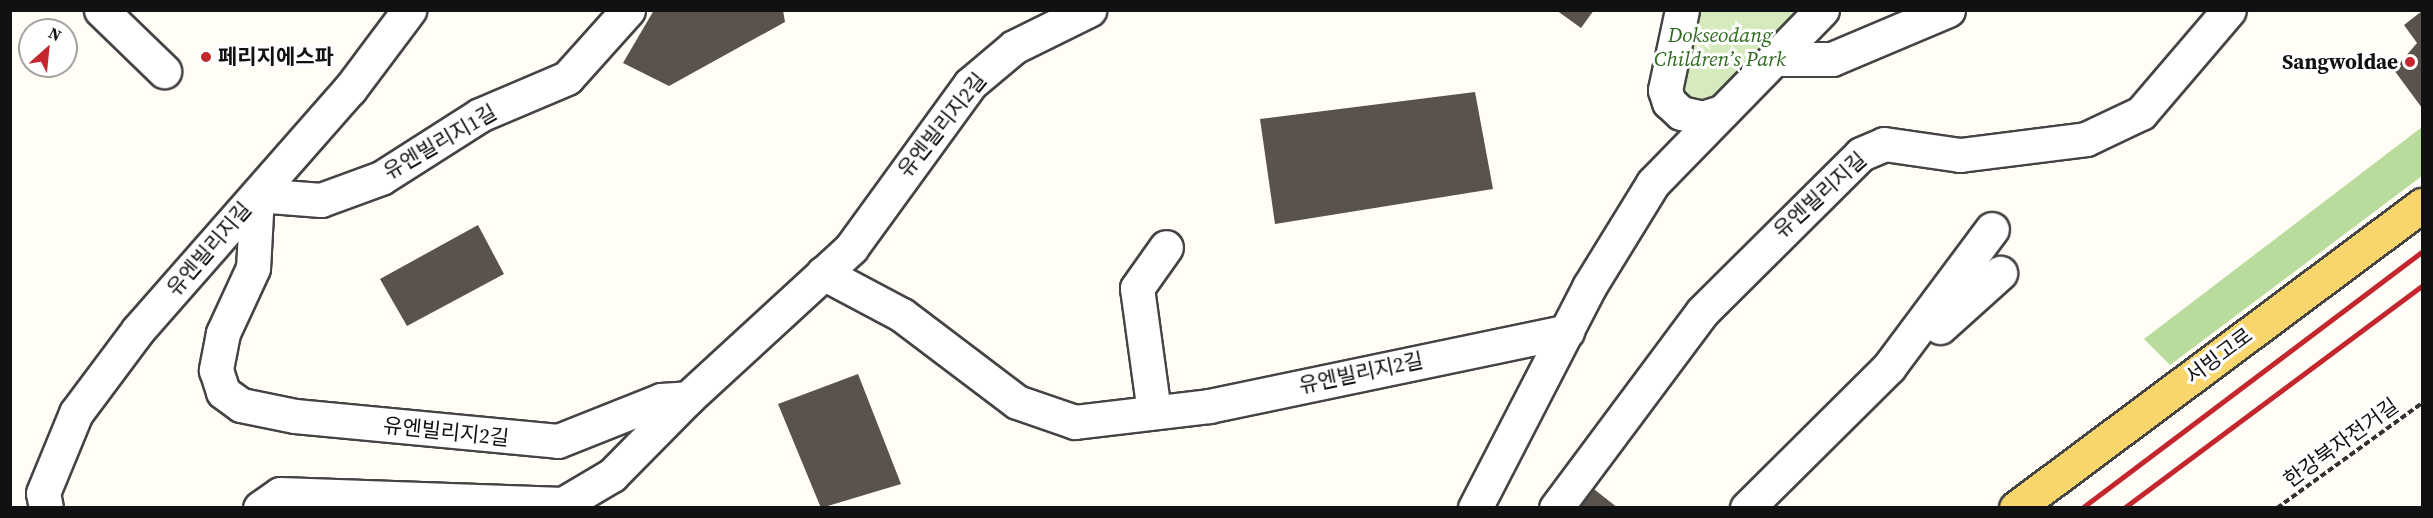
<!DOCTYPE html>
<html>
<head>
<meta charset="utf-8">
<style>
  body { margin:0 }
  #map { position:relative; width:2433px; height:518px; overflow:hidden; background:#fffdf5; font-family:"Source Serif 4","Noto Sans KR",serif }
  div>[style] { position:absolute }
  .green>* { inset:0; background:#d5ebbd }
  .forest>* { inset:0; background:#b9dc9c }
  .building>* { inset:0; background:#5a524d }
  .path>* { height:4px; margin-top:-2px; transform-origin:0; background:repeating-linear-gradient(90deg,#333 0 6px,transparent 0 9px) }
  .roads { filter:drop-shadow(2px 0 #444) drop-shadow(-2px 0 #444) drop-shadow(0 2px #444) drop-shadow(0 -2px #444) }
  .minor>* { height:33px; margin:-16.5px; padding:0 16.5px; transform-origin:16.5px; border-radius:16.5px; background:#fff }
  .major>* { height:33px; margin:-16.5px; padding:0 16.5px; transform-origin:16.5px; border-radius:16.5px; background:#f9d66b }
  .rail>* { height:4.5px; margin:-2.25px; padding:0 2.25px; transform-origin:2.25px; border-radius:2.25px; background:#c4262e }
  .dots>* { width:16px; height:16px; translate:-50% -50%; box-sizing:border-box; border:3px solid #fff; border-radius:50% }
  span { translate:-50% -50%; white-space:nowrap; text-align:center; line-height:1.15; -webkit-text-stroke:6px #fff; paint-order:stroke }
  .park-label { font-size:21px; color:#2f6b1f; font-style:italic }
  .poi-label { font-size:21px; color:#111; font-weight:700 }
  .left { translate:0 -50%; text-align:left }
  .right { translate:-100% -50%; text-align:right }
  .street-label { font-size:21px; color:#111 }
  .frame { position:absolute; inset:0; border:12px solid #111; pointer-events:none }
  .north { position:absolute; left:18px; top:18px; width:60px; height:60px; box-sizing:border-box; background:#fff; border:2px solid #a0a0a0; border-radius:50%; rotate:27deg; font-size:16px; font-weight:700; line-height:24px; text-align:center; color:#111 }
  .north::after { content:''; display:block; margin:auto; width:21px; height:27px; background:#c4262e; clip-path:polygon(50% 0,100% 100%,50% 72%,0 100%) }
</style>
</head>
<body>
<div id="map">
  <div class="green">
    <div style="clip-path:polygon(1692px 11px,1809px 11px,1714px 105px,1678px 95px)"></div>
  </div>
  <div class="forest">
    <div style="clip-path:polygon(2422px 127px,2422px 176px,2170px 365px,2144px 339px)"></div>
  </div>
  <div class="building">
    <div style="clip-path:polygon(654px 10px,783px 10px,785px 22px,669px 86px,623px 63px)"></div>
    <div style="clip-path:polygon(1556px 10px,1594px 10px,1581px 28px)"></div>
    <div style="clip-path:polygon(2422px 11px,2422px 108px,2394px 70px,2417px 43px,2404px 25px)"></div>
    <div style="clip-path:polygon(1475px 92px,1493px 189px,1275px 224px,1260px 119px)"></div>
    <div style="clip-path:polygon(478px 225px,504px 274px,407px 326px,380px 279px)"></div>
    <div style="clip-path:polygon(858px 374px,901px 484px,821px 508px,778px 404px)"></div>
    <div style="clip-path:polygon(1590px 486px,1618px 508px,1573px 508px)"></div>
  </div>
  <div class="path">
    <div style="left:2277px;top:508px;width:179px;rotate:-35.9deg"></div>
  </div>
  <div class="roads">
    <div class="minor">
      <div style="left:101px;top:10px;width:88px;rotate:44.1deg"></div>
      <div style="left:628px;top:10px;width:91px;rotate:131.9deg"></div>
      <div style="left:567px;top:78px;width:95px;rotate:157deg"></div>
      <div style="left:480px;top:115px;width:117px;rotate:147.5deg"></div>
      <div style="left:381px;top:178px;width:64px;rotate:159.9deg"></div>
      <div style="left:321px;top:200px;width:64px;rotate:-175.5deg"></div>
      <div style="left:257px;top:195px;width:73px;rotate:93.1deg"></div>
      <div style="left:253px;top:268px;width:72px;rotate:114.8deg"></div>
      <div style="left:223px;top:333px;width:38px;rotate:101deg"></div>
      <div style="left:216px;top:370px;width:23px;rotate:72deg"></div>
      <div style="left:223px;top:392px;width:22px;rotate:36deg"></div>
      <div style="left:241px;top:405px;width:55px;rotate:11.5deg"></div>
      <div style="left:295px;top:416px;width:264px;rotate:5.4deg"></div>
      <div style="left:558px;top:441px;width:111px;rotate:-21.7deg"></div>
      <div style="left:661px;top:400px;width:27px;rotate:-4deg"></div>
      <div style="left:688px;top:398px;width:222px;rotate:-42.6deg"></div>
      <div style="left:851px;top:248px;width:203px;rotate:-54deg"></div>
      <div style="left:970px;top:84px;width:57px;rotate:-40.1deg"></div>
      <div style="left:1014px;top:47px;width:84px;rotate:-26.3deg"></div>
      <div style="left:1682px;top:10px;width:82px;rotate:102deg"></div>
      <div style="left:1665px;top:90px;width:13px;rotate:72deg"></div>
      <div style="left:1669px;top:102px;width:16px;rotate:43deg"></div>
      <div style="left:1681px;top:113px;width:22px;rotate:13deg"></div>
      <div style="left:1702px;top:118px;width:21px;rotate:-17deg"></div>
      <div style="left:1774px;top:59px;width:58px"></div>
      <div style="left:1832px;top:59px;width:126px;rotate:-22.9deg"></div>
      <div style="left:823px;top:273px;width:89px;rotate:28deg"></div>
      <div style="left:902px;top:315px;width:144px;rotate:37.1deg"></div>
      <div style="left:1017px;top:402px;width:61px;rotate:19deg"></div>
      <div style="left:1075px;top:422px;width:135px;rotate:-6.8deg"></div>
      <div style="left:1209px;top:406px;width:366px;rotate:-11.8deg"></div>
      <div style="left:1940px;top:327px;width:81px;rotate:-42deg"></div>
      <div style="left:1154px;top:412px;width:125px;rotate:-97.8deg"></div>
      <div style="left:1137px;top:288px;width:50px;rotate:-54.7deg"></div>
      <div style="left:46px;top:508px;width:15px;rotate:-101deg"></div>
      <div style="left:43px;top:493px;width:87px;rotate:-67.6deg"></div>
      <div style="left:76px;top:413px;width:104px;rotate:-53.2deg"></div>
      <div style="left:138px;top:330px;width:321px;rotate:-48.7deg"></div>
      <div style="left:350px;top:89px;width:99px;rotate:-53.2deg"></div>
      <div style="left:260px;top:508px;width:24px;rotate:-35deg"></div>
      <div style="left:280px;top:494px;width:283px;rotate:2deg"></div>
      <div style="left:563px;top:504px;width:57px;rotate:-30.6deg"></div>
      <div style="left:612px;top:475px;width:108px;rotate:-45.4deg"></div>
      <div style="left:1475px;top:508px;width:249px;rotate:-62.7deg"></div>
      <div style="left:1589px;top:287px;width:122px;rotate:-58.4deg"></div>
      <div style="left:1653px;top:183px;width:242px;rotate:-45.7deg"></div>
      <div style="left:1556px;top:508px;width:244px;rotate:-53.3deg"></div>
      <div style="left:1702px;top:312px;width:224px;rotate:-44.8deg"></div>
      <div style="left:1861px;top:154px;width:25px;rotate:-23deg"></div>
      <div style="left:1884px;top:144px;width:77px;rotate:8.2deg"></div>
      <div style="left:1960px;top:155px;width:127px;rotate:-7.2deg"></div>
      <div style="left:2086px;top:139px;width:61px;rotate:-25.3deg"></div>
      <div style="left:2141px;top:113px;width:135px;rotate:-49.5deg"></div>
      <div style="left:1747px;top:508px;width:200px;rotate:-44.8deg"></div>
      <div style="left:1889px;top:367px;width:172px;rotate:-53.3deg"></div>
    </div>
    <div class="major">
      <div style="left:2016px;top:508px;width:507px;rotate:-36.73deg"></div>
    </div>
  </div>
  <div class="rail">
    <div style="left:2082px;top:508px;width:426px;rotate:-37deg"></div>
    <div style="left:2124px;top:508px;width:372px;rotate:-36.7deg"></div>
  </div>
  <div class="dots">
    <div style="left:206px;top:57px;background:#c4262e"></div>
    <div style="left:2410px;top:62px;background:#c4262e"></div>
  </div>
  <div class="park-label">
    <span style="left:1720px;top:47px">Dokseodang<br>Children’s Park</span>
  </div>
  <div class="poi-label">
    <span class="left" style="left:218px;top:57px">페리지에스파</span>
    <span class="right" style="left:2398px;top:62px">Sangwoldae</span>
  </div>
  <div class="street-label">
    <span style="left:942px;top:125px;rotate:-51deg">유엔빌리지2길</span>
    <span style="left:440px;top:142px;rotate:-30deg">유엔빌리지1길</span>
    <span style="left:1820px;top:195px;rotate:-42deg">유엔빌리지길</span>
    <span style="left:209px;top:249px;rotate:-49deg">유엔빌리지길</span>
    <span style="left:2219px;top:356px;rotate:-37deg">서빙고로</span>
    <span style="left:1361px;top:373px;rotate:-12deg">유엔빌리지2길</span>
    <span style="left:446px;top:432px;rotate:6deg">유엔빌리지2길</span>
    <span style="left:2341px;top:443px;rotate:-36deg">한강북자전거길</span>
  </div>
  <div class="frame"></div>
  <div class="north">N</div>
</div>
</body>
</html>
